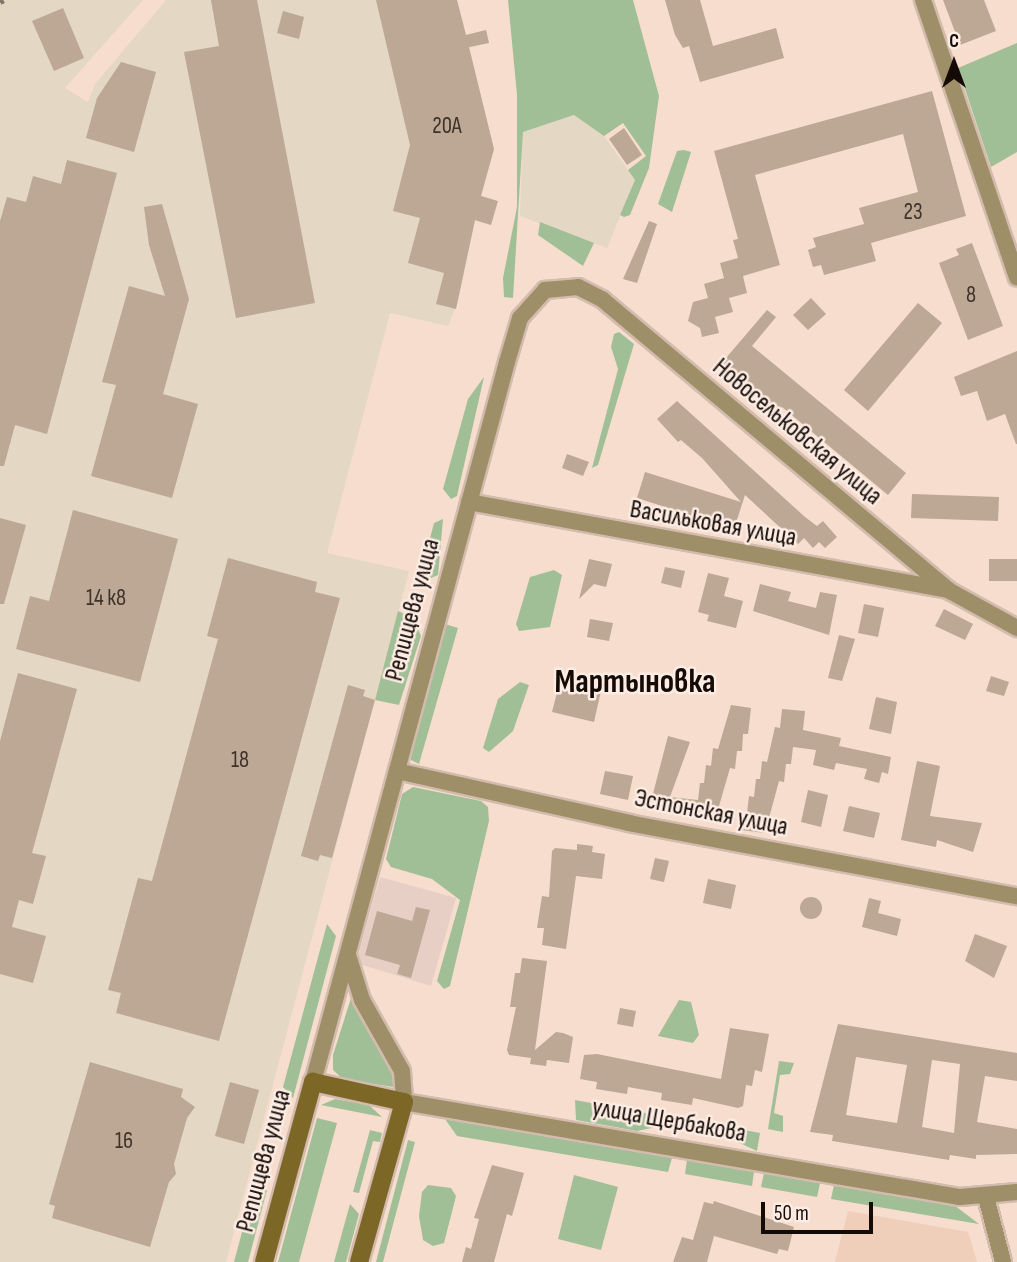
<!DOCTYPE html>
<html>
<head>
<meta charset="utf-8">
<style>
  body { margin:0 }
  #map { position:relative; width:1017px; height:1262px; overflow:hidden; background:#f7ddcd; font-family:"Sofia Sans Condensed",sans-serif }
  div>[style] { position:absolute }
  .commercial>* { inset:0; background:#e7cfc5 }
  .industrial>* { inset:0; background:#e4d7c3 }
  .built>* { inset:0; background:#efceba }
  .green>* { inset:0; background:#a1bf96 }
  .building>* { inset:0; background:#bca894 }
  .round { border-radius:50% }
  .roads { filter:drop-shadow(2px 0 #d3bbad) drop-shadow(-2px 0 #d3bbad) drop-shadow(0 2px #d3bbad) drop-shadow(0 -2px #d3bbad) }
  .street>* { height:16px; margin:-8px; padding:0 8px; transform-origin:8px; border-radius:8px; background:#9e8f68 }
  .secondary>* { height:18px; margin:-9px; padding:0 9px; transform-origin:9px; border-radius:9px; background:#7d6727 }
  .rail>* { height:4.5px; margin-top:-2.25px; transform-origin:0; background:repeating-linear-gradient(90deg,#85746a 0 12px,transparent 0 24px) }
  span { translate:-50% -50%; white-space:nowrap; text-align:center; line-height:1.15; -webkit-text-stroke:5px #fcece3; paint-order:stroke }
  .number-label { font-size:23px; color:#3e322a }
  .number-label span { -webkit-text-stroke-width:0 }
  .street-label { font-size:26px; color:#140b07 }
  .district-label { font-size:33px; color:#140b07; font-weight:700 }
  .north { position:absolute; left:919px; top:28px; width:70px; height:70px; -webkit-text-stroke:5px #fcece3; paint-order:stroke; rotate:0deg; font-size:19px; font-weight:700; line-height:28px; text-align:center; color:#140b07 }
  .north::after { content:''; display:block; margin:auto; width:24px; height:32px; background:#140b07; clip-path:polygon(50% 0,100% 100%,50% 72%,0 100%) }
  .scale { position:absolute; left:761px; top:1202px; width:112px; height:32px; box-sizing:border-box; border:4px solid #140b07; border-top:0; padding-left:9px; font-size:21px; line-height:24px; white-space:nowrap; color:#140b07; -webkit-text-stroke:5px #fcece3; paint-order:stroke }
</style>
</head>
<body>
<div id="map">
  <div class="commercial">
    <div style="clip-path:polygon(380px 877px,456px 898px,431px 986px,356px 963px)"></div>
  </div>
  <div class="industrial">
    <div style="clip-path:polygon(0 0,143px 0,65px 88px,88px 102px,95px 84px,166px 0,457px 0,466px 35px,486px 30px,489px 43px,469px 48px,494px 149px,478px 207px,491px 225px,475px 221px,458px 302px,448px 326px,390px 313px,327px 553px,409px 571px,226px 1262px,0 1262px)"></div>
    <div style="clip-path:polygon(574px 115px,604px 136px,635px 180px,607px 248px,520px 216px,523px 132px)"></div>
  </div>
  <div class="built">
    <div style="clip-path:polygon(848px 1211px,968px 1232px,977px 1262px,835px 1262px)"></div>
  </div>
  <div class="green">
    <div style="clip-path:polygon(508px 0,633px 0,659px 96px,649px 168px,630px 215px,624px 217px,620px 215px,635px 180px,628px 170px,646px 156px,623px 123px,604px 136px,574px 115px,523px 132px,513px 298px,504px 297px,503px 278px,517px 207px,517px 95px)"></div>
    <div style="clip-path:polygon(1017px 43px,1017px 152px,991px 167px,958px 68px)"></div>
    <div style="clip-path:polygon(684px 150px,691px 152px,672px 212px,658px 204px,677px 151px)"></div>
    <div style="clip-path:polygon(540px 222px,594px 243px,583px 266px,538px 235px)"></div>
    <div style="clip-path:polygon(619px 332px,634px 344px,598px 465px,592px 468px,618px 369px,611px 347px,614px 334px)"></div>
    <div style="clip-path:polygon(484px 377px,457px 496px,451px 499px,443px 489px,468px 399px)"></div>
    <div style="clip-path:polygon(443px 519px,438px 575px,424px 581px,420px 577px,434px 523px)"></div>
    <div style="clip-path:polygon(554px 570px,562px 575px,550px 627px,519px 631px,516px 624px,530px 577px)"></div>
    <div style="clip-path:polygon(398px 611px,413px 618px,421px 636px,399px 705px,375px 700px)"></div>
    <div style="clip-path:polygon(445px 624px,458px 628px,419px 764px,411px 760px,410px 752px)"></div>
    <div style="clip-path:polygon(520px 682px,529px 685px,513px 731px,489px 752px,483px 748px,498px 699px)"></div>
    <div style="clip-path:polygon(413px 787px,481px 801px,488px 807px,489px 821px,450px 986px,444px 989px,437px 981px,460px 900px,432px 879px,391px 867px,386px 859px,402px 794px)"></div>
    <div style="clip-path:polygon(327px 924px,336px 936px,293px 1098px,283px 1087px)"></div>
    <div style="clip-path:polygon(351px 998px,396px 1077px,393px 1087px,343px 1079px,333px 1070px,333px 1055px)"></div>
    <div style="clip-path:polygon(679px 1000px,691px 1002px,699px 1035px,693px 1043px,658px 1036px)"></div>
    <div style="clip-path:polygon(779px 1061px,794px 1063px,790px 1074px,780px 1075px,774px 1113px,783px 1116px,783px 1132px,768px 1129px)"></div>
    <div style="clip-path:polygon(335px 1099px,369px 1105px,382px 1117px,321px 1105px)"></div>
    <div style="clip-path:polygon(575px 1100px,672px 1118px,671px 1124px,637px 1131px,576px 1120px)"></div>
    <div style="clip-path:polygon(317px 1118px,337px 1123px,299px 1262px,278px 1262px)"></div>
    <div style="clip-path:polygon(445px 1119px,672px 1158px,668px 1172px,457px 1136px)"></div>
    <div style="clip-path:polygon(718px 1125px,760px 1133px,757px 1151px,716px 1132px)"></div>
    <div style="clip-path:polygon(370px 1130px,382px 1133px,380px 1142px,373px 1141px,359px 1193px,353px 1192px)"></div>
    <div style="clip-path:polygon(408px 1140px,415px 1142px,383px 1262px,376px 1262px)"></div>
    <div style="clip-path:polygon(687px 1160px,754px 1172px,752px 1186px,685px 1174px)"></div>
    <div style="clip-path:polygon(764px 1173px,820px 1183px,817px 1197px,761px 1187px)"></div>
    <div style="clip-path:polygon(574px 1175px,618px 1187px,601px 1250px,558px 1239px)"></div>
    <div style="clip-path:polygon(428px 1185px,451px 1188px,456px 1196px,444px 1243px,433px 1246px,423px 1240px,419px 1216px,422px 1192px)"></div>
    <div style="clip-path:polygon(834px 1185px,954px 1205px,979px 1224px,831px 1199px)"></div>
    <div style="clip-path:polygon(261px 1190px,267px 1190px,248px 1262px,234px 1262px,252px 1195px)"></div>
    <div style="clip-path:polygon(350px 1204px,359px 1214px,346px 1262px,334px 1262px)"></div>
  </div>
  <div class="building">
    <div style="clip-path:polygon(211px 0,257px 0,315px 303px,236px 318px,184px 52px,219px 46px)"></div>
    <div style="clip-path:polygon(376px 0,457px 0,466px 35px,486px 30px,489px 43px,469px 47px,494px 149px,481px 196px,498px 201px,491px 225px,475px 220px,456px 309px,436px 304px,444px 273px,408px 263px,420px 218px,393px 211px,410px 145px)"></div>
    <div style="clip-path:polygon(665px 0,700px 0,713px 46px,776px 28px,784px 58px,700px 82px,689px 46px,683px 48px,675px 35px)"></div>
    <div style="clip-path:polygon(943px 0,984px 0,996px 31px,960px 45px)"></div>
    <div style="clip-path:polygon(63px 8px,84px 58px,54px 71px,32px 21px)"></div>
    <div style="clip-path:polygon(283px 11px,304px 17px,299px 39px,277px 33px)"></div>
    <div style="clip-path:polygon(121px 62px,156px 72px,134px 152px,86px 138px,97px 98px)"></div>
    <div style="clip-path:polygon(932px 91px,966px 216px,871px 243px,876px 261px,824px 275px,821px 265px,813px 267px,808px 250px,816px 247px,813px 238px,864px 224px,859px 208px,918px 192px,903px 134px,755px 175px,780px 265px,743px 276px,747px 293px,729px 298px,733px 312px,715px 317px,719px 333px,702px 337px,700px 328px,688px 321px,693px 302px,708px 298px,704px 284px,724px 278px,720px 263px,738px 258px,733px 240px,738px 239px,714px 151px)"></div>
    <div style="clip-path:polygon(624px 128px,642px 155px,627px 165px,609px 139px)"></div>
    <div style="clip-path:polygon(67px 160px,117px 173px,47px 434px,15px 425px,4px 466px,0 466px,0 221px,7px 197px,26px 202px,33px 176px,61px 184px)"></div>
    <div style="clip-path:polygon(162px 204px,189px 299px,163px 394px,198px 404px,172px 498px,91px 476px,116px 385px,102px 382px,129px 286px,165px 296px,149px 245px,144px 207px)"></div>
    <div style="clip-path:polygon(649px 221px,657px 224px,637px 283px,623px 279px)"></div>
    <div style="clip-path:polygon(972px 243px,1003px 326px,968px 340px,939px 263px,959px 255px,956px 249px)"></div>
    <div style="clip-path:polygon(811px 298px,826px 314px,808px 330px,793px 315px)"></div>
    <div style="clip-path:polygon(918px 303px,942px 323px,868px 411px,844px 390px)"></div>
    <div style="clip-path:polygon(767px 310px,776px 317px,752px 346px,906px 473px,888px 495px,782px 407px,777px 413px,720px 365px)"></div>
    <div style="clip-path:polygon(1017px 351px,1017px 444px,1016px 444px,1005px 414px,987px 421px,977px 391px,961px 396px,954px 377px)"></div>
    <div style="clip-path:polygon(677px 401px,805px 517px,817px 526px,823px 521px,837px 537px,825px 548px,819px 542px,813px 548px,804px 538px,798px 544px,745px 495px,734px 529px,637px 498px,645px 472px,741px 502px,702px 458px,681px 440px,678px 442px,657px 419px)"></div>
    <div style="clip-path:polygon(567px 454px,589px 462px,583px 476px,562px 468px)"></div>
    <div style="clip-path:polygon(912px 494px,999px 497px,998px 521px,911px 518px)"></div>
    <div style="clip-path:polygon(73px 510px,178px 539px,140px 682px,16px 649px,30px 596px,49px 601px)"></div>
    <div style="clip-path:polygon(0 518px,26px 525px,4px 604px,0 604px)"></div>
    <div style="clip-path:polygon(228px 558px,317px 582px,315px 592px,340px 598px,219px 1041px,116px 1013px,121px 993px,108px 990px,138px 878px,152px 881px,218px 639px,207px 636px)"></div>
    <div style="clip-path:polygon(589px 559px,612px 564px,606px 587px,594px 584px,579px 599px)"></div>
    <div style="clip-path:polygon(989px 559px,1017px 559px,1017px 581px,989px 581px)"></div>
    <div style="clip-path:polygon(665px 567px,685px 571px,681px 588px,661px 583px)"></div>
    <div style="clip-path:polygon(708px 573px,729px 578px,724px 596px,743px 601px,736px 628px,707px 621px,709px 615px,698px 612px)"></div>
    <div style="clip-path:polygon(760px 584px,791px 592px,788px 601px,816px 608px,820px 592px,837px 595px,829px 635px,753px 611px)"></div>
    <div style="clip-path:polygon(864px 604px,884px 608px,878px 637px,858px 633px)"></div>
    <div style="clip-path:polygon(944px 609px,973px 624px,965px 640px,935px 626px)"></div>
    <div style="clip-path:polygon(590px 619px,613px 623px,609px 641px,587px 637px)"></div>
    <div style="clip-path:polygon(839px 635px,855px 639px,842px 681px,828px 678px)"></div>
    <div style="clip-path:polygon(18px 673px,77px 689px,32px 853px,46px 856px,33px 904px,19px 900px,12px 927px,46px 936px,33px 983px,0 974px,0 741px)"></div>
    <div style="clip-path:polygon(991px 676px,1009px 682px,1004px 696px,986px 691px)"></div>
    <div style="clip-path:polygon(560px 681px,601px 691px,594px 722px,552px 712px)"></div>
    <div style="clip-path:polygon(348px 685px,365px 690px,363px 696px,375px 700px,332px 858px,320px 855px,318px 861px,301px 856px)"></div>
    <div style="clip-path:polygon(876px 697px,897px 702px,891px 734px,869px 729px)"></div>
    <div style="clip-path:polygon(731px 705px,751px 708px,748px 734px,743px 734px,742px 751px,737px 751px,735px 769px,730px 768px,715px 820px,649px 809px,668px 736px,690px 742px,670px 797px,698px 800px,700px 783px,704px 783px,706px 765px,711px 766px,713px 748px,718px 749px)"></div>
    <div style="clip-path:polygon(782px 709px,805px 711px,803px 730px,841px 738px,839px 746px,891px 757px,888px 774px,882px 772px,879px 783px,864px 779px,867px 769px,836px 763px,834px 770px,813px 765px,816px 750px,793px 747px,791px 764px,786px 764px,784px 782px,779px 781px,765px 833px,741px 830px,743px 813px,747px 813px,749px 796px,754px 797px,756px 779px,760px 779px,762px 761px,767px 762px,775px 727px,780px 728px)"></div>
    <div style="clip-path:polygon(917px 761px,940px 766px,930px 816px,982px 823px,973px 852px,937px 840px,936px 847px,901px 840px)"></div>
    <div style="clip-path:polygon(605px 771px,633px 776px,628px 800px,600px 794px)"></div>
    <div style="clip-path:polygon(808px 790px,828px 795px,821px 827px,801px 822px)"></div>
    <div style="clip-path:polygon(849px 806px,880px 813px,874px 838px,843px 831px)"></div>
    <div style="clip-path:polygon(577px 844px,593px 846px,592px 852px,605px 854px,602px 879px,576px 876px,566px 949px,542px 945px,544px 928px,537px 928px,542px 896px,549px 897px,552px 851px,555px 848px,577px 850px)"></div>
    <div style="clip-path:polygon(655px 858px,669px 861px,664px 882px,650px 879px)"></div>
    <div style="clip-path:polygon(708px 879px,736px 885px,731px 909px,703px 903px)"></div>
    <div class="round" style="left:800px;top:897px;width:22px;height:22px"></div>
    <div style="clip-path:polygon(869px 898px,881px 901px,878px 913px,901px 919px,897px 936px,862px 927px)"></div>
    <div style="clip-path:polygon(416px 907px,430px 910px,411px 978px,397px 974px,400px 965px,365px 955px,377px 911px,412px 921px)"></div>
    <div style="clip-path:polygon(975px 934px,1007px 946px,994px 978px,965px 961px)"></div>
    <div style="clip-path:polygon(522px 958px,547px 961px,535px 1050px,556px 1032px,563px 1033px,573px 1037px,569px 1063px,547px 1060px,546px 1066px,530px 1064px,531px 1058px,509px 1055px,507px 1050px,516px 1007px,510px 1007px,515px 973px,520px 973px)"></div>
    <div style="clip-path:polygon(620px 1008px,636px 1011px,633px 1027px,617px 1024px)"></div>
    <div style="clip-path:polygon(evenodd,838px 1024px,1017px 1053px,1017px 1081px,985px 1076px,977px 1122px,1017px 1129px,1017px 1154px,976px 1155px,976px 1159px,950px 1155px,949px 1160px,832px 1141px,833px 1135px,810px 1132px,838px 1024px,856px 1057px,907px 1065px,897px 1123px,846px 1115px,856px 1057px,838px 1024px,932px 1060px,960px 1064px,954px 1133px,922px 1127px,932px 1060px)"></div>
    <div style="clip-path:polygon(730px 1028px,769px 1034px,762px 1072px,755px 1070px,752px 1086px,746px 1085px,743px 1106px,738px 1108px,693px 1098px,692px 1105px,661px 1100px,662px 1093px,628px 1087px,627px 1094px,596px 1089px,597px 1082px,580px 1079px,584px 1055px,597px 1054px,721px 1079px)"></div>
    <div style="clip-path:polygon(90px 1062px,183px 1089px,181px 1097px,195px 1107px,187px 1118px,174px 1164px,176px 1174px,169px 1182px,150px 1247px,52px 1218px,55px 1206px,49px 1204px)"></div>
    <div style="clip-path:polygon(230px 1082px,259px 1090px,244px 1144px,215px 1136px)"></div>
    <div style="clip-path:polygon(492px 1165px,524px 1173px,512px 1216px,507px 1214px,494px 1262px,462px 1262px,466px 1247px,471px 1249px,479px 1219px,474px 1218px)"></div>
    <div style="clip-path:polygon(714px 1201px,794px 1227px,788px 1251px,779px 1249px,777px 1254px,714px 1236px,707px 1262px,673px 1262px,682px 1237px,693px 1240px,704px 1202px,713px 1204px)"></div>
  </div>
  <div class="roads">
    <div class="street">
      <div style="left:923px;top:0;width:293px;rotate:71.3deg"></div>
      <div style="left:469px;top:502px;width:487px;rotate:10.4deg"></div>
      <div style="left:397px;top:771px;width:238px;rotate:12.6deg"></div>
      <div style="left:629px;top:823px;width:395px;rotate:10.7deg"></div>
      <div style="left:348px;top:955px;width:47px;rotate:72.7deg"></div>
      <div style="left:362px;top:1000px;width:81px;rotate:60.6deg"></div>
      <div style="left:402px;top:1071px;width:31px;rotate:86deg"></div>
      <div style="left:404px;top:1102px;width:564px;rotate:9.7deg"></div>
      <div style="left:960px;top:1197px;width:57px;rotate:-5deg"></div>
      <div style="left:313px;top:1082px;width:746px;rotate:-74.92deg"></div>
      <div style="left:507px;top:362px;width:46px;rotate:-73.5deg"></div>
      <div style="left:520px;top:318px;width:38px;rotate:-48deg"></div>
      <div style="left:545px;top:290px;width:33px;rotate:-5deg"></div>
      <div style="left:578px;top:287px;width:28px;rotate:27deg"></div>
      <div style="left:603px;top:300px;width:453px;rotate:40deg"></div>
      <div style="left:950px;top:591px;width:77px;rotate:28.9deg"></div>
      <div style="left:986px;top:1197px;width:67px;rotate:75.3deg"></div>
    </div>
    <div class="secondary">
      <div style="left:264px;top:1262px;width:187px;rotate:-74.8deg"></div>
      <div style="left:313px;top:1082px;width:93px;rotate:12.4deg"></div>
      <div style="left:404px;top:1102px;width:166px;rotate:105.7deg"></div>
    </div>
  </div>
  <div class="rail">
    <div style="left:0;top:2px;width:4px;rotate:-27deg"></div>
  </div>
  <div class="number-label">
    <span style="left:447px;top:126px">20А</span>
    <span style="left:913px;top:212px">23</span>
    <span style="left:971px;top:295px">8</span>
    <span style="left:106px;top:598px">14 к8</span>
    <span style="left:240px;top:760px">18</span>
    <span style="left:124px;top:1141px">16</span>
  </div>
  <div class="street-label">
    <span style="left:797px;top:432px;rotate:40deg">Новосельковская улица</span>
    <span style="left:713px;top:524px;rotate:10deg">Васильковая улица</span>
    <span style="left:413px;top:610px;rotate:-75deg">Репищева улица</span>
    <span style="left:711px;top:813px;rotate:11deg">Эстонская улица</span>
    <span style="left:669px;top:1121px;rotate:10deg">улица Щербакова</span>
    <span style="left:264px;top:1161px;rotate:-75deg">Репищева улица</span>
  </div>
  <div class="district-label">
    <span style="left:635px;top:683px">Мартыновка</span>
  </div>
  <div class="north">С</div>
  <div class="scale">50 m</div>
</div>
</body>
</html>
